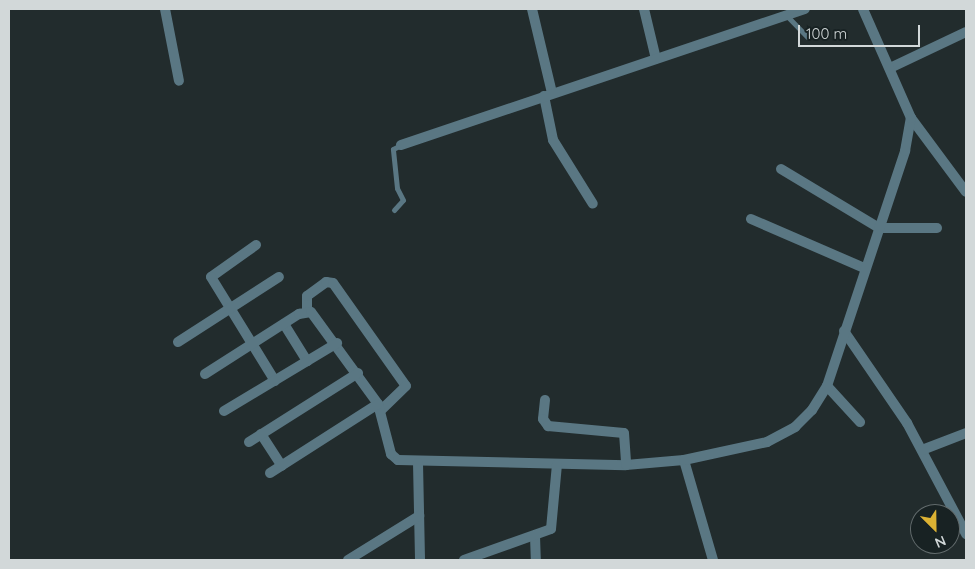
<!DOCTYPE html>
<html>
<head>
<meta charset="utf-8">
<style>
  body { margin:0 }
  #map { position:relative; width:975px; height:569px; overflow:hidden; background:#222c2d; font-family:Quicksand,sans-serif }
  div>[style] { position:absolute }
  .lane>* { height:5px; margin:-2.5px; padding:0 2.5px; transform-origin:2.5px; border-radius:2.5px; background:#5a7783 }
  .street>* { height:10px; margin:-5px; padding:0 5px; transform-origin:5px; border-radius:5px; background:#5a7783 }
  span { translate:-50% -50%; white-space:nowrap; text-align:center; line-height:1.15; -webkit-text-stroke:4px #182223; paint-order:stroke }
  .frame { position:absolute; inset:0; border:10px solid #d2d8d9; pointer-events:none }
  .north { position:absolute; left:910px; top:504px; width:50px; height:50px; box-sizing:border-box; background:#182223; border:1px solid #626b6c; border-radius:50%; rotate:157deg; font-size:14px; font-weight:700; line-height:20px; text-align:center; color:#d2d8d9 }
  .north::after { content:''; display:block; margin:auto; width:18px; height:22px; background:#dcb233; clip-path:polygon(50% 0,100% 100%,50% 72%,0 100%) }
  .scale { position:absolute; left:798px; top:25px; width:122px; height:22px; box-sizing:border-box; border:2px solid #d2d8d9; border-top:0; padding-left:6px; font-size:15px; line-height:18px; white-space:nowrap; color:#d2d8d9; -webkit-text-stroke:4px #182223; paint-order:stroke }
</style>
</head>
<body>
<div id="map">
  <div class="lane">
    <div style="left:787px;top:16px;width:29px;rotate:46deg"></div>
    <div style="left:394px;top:210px;width:13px;rotate:-48deg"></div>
    <div style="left:403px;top:200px;width:13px;rotate:-117deg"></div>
    <div style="left:397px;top:188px;width:39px;rotate:-96deg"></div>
    <div style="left:393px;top:149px;width:9px;rotate:-27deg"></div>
  </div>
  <div class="street">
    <div style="left:165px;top:9px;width:73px;rotate:79deg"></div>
    <div style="left:532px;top:9px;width:86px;rotate:76.6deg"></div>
    <div style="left:644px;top:9px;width:51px;rotate:76.5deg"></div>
    <div style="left:890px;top:68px;width:84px;rotate:-25.3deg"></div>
    <div style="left:544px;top:96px;width:45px;rotate:78.4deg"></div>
    <div style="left:553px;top:140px;width:75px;rotate:58deg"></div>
    <div style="left:911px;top:118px;width:92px;rotate:53.4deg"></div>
    <div style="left:401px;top:145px;width:426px;rotate:-18.6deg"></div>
    <div style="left:781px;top:169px;width:114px;rotate:31deg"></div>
    <div style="left:879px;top:228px;width:58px"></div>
    <div style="left:751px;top:219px;width:123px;rotate:23.4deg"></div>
    <div style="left:256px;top:245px;width:55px;rotate:144.6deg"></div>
    <div style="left:211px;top:277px;width:122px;rotate:58.4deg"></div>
    <div style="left:307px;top:312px;width:16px;rotate:-90deg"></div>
    <div style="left:307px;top:296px;width:24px;rotate:-36deg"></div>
    <div style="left:326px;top:282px;width:7px;rotate:8deg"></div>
    <div style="left:333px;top:283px;width:126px;rotate:54.7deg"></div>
    <div style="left:406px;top:386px;width:35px;rotate:136deg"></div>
    <div style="left:284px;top:324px;width:44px;rotate:58.1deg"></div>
    <div style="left:844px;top:331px;width:112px;rotate:55.6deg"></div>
    <div style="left:907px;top:423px;width:126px;rotate:62deg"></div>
    <div style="left:178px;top:342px;width:120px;rotate:-32.8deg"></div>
    <div style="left:205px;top:374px;width:112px;rotate:-32.6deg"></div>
    <div style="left:299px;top:314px;width:12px;rotate:-9deg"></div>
    <div style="left:311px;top:312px;width:114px;rotate:53.9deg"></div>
    <div style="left:378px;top:404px;width:52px;rotate:75.4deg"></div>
    <div style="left:391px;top:454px;width:9px;rotate:41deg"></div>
    <div style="left:398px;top:460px;width:228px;rotate:1.3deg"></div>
    <div style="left:626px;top:465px;width:58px;rotate:-4.9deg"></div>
    <div style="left:827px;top:386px;width:49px;rotate:47.5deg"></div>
    <div style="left:545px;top:400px;width:19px;rotate:96deg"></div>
    <div style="left:543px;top:419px;width:9px;rotate:54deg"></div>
    <div style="left:548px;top:426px;width:76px;rotate:5.3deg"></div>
    <div style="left:624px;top:433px;width:32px;rotate:86deg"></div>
    <div style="left:224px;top:411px;width:132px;rotate:-31deg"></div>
    <div style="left:261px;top:434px;width:38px;rotate:57deg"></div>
    <div style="left:249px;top:442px;width:129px;rotate:-32.3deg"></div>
    <div style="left:922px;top:450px;width:47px;rotate:-21.1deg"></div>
    <div style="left:418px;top:463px;width:97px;rotate:88.8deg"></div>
    <div style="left:270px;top:473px;width:128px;rotate:-32.6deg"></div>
    <div style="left:535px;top:536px;width:24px;rotate:88deg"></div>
    <div style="left:348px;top:560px;width:84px;rotate:-31.8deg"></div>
    <div style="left:464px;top:560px;width:92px;rotate:-19.6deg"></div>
    <div style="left:551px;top:529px;width:65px;rotate:-84.7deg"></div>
    <div style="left:713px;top:560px;width:104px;rotate:-106.2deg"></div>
    <div style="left:684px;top:460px;width:85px;rotate:-12.2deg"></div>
    <div style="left:767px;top:442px;width:32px;rotate:-28deg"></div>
    <div style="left:795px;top:427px;width:24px;rotate:-45deg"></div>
    <div style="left:812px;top:410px;width:28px;rotate:-58deg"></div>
    <div style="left:827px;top:386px;width:248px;rotate:-71.6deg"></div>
    <div style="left:905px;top:151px;width:34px;rotate:-80deg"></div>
    <div style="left:911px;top:118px;width:119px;rotate:-113.8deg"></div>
  </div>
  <div class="frame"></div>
  <div class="north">N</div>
  <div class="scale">100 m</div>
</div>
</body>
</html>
